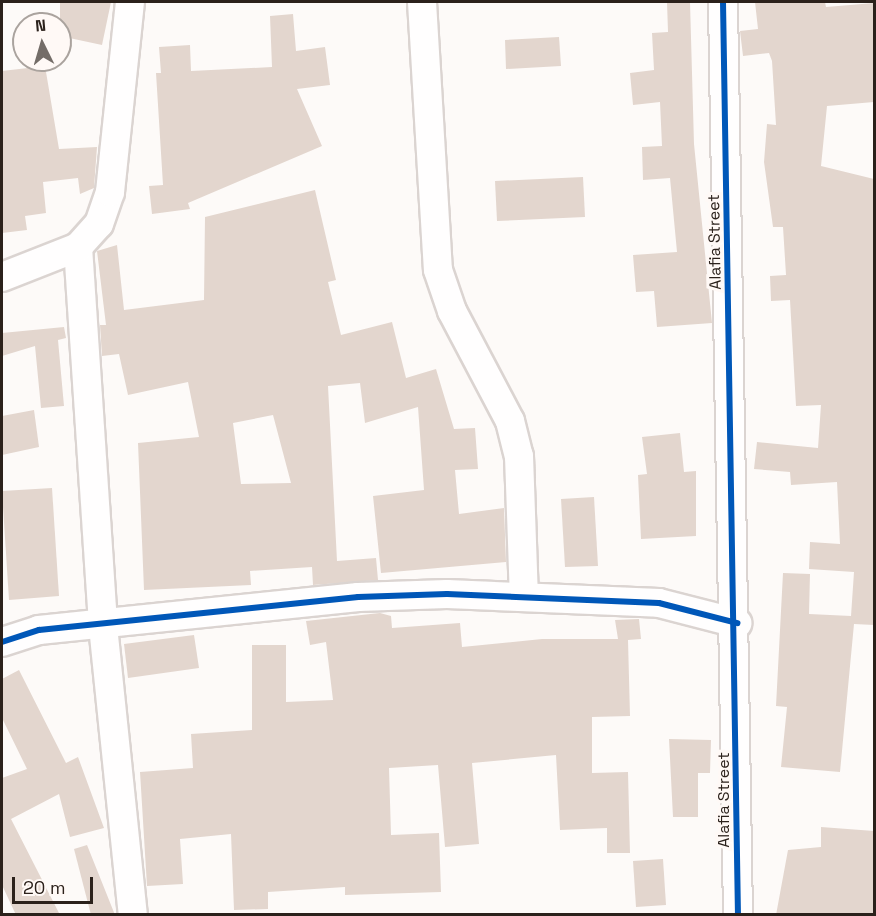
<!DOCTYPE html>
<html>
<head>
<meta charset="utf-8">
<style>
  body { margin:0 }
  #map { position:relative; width:876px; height:916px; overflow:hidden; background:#fdfaf8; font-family:"Space Grotesk",sans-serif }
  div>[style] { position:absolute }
  .building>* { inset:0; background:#e3d6ce }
  .roads { filter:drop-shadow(2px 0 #dbd4d1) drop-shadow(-2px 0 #dbd4d1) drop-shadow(0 2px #dbd4d1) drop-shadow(0 -2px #dbd4d1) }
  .minor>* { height:28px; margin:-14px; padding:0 14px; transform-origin:14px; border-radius:14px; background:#fffefe }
  .cycleway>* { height:6px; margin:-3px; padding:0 3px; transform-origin:3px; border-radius:3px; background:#0057b8 }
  span { translate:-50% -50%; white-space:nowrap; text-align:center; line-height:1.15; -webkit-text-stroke:6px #fff9f6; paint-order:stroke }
  .street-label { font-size:16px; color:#2b211b }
  .frame { position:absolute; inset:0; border:3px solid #2b211b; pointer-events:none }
  .north { position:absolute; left:12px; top:12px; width:60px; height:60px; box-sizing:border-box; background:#fff9f6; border:2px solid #aaa39e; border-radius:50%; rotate:355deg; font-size:16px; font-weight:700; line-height:24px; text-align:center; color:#2b211b }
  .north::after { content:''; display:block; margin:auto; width:21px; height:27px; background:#746d68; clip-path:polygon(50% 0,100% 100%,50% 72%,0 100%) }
  .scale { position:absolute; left:12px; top:877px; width:81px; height:27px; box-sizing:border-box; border:3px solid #2b211b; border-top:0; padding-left:8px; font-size:18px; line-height:21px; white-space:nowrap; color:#2b211b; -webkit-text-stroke:4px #fff9f6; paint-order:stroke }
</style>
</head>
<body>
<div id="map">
  <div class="building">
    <div style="clip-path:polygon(60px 2px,111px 2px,102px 45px,60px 36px)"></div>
    <div style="clip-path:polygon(667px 2px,690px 2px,694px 144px,712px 323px,657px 327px,654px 291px,636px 292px,633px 255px,677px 252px,670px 178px,643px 180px,642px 147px,662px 146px,660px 102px,633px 105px,630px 73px,654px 70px,652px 33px,668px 32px)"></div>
    <div style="clip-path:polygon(755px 2px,825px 2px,826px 7px,874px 3px,874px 102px,827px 106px,821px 166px,874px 179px,874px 625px,854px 624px,840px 772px,781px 767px,787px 707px,776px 706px,783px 573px,810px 574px,809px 614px,851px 616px,854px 572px,809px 569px,810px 542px,840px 544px,837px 482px,791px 485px,790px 472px,754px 469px,757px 442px,818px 448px,821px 405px,796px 406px,790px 300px,771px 301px,770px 276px,786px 275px,783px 227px,773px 227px,764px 162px,767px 124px,776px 125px,772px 61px,769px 53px,743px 56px,740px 31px,758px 29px)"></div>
    <div style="clip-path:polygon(293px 14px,296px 51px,325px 47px,330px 85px,297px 89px,322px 146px,188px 203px,190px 209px,152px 214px,149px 186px,163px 185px,156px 73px,161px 73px,159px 47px,190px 45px,191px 71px,272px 67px,270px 16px)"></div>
    <div style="clip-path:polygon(559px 37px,561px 66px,506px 69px,505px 40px)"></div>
    <div style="clip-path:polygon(45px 66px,59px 149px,97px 147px,94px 188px,80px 194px,78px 178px,43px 182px,46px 213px,25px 216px,27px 230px,2px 233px,2px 71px)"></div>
    <div style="clip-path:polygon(583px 177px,585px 217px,497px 221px,495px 181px)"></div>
    <div style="clip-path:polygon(evenodd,315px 190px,336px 280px,328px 282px,341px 335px,392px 322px,406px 378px,436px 369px,454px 429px,475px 428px,478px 469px,455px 470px,459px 514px,504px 508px,506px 562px,381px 573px,373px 496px,424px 490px,418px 407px,365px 423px,360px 383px,328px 386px,337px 561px,376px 558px,378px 580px,313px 585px,312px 567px,250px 571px,251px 585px,144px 590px,138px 443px,199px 437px,188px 382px,128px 395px,119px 354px,102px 356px,100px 325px,106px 325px,97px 251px,117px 245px,124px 310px,204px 300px,205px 217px,315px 190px,273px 415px,291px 483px,241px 484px,233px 423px,273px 415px)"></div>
    <div style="clip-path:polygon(64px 327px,66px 338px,58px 340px,64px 406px,41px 408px,35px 346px,2px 356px,2px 333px)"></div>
    <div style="clip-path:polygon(34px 410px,39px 447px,2px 455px,2px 416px)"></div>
    <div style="clip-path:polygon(680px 433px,684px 472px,696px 471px,696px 536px,641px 539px,638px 475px,647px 474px,642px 437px)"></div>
    <div style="clip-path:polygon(52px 488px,59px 596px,9px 600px,2px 491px)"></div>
    <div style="clip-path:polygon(594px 497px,598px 566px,565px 567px,561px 499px)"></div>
    <div style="clip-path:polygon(380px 613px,391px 616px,392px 628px,460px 623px,462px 647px,542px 639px,618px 639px,615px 620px,639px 619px,641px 639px,628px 640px,630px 716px,592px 717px,592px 773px,628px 772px,630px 853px,607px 853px,607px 828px,560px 830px,556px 755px,472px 763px,479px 844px,445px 847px,438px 765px,389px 768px,391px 835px,439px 833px,441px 892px,345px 895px,345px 887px,268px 892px,268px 909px,234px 910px,231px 834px,180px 839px,183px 884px,147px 886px,140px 772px,193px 768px,191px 734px,252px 730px,252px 645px,286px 645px,286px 702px,333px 700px,326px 642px,310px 645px,306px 621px)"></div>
    <div style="clip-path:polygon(194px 635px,199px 668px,128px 678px,124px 644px)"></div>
    <div style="clip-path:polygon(19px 670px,66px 763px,78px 757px,104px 828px,70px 837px,59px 794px,11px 819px,60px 915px,16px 915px,2px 885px,2px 778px,27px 769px,2px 718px,2px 679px)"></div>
    <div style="clip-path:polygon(669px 739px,711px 740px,710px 773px,698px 773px,698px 817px,673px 817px)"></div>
    <div style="clip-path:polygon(821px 827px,874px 831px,874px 915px,776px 915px,788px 850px,821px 847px)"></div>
    <div style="clip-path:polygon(87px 845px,115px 915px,91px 915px,74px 849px)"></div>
    <div style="clip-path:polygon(663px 859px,666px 905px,636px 907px,633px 861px)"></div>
  </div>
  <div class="roads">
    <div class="minor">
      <div style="left:422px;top:2px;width:268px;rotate:86.6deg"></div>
      <div style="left:438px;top:270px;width:43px;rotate:71.1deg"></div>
      <div style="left:452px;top:311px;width:124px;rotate:62.2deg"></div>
      <div style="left:510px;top:421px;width:36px;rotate:76deg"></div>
      <div style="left:519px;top:456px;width:140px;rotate:88deg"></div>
      <div style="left:723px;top:2px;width:912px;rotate:89.06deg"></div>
      <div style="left:78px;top:247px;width:380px;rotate:86.2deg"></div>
      <div style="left:103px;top:626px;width:290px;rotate:84.1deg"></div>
      <div style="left:2px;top:277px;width:82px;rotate:-21.5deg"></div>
      <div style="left:78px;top:247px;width:31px;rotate:-48deg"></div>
      <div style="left:99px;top:224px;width:34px;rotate:-71deg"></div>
      <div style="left:110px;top:192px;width:191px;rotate:-84deg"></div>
      <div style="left:2px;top:642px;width:39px;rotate:-18deg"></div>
      <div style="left:39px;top:630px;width:321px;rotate:-5.9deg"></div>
      <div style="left:358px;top:597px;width:89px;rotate:-1.9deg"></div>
      <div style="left:447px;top:594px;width:212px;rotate:2.4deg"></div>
      <div style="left:659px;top:603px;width:81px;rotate:14.4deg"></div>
    </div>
  </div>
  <div class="cycleway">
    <div style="left:723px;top:2px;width:912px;rotate:89.06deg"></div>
    <div style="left:2px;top:642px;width:39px;rotate:-18deg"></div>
    <div style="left:39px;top:630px;width:321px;rotate:-5.9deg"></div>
    <div style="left:358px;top:597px;width:89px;rotate:-1.9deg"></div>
    <div style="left:447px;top:594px;width:212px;rotate:2.4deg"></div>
    <div style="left:659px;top:603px;width:81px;rotate:14.4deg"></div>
  </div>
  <div class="street-label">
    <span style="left:715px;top:242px;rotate:-91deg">Alafia Street</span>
    <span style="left:724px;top:800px;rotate:-90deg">Alafia Street</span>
  </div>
  <div class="frame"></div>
  <div class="north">N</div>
  <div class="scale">20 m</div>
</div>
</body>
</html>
